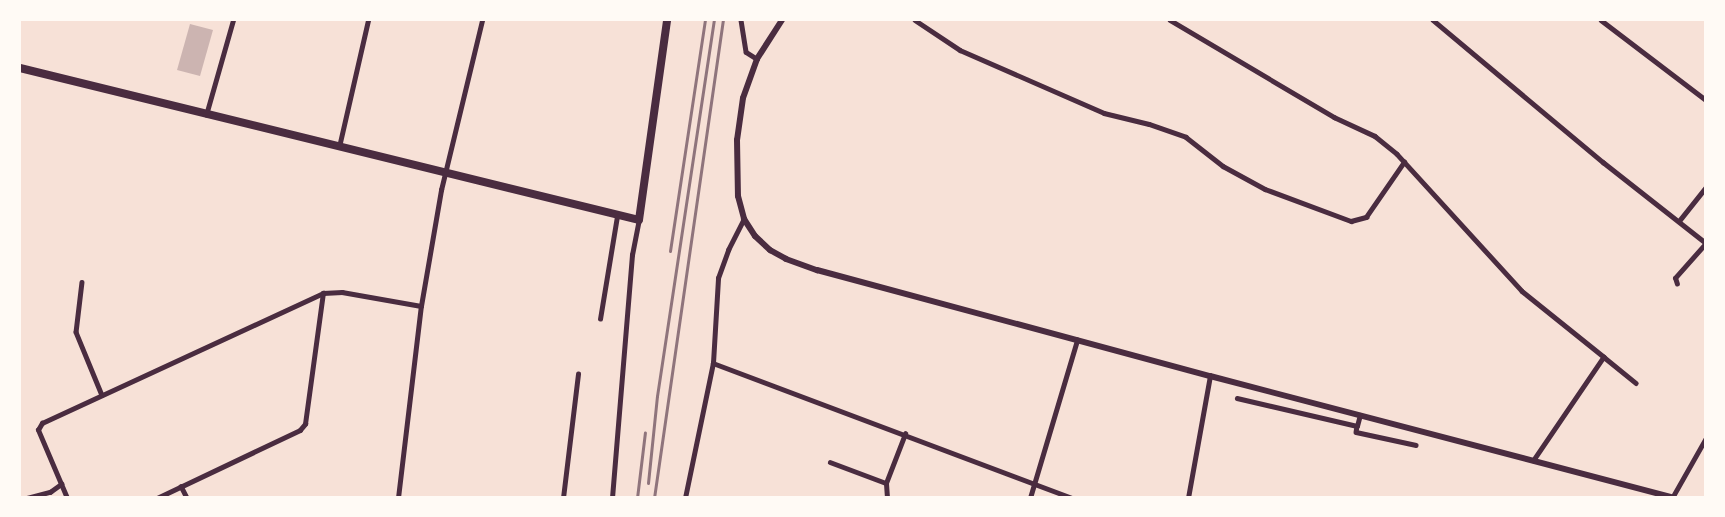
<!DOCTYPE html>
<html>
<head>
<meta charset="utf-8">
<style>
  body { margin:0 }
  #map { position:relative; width:1725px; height:517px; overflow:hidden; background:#f7e1d7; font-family:Raleway,sans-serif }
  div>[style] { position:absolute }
  .building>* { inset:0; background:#ccb4b1 }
  .minor>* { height:4.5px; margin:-2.25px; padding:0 2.25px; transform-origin:2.25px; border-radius:2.25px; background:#4a2c40 }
  .tertiary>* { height:6px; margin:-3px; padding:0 3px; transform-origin:3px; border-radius:3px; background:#4a2c40 }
  .primary>* { height:8px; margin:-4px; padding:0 4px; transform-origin:4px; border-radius:4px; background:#4a2c40 }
  .rail>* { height:3px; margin:-1.5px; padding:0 1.5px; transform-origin:1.5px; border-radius:1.5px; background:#8f747c }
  span { translate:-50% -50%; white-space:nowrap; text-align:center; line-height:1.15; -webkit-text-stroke:4.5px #fffaf5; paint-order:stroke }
  .frame { position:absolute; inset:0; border:21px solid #fffaf5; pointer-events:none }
</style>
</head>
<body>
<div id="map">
  <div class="building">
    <div style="clip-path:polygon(190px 24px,213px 30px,200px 76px,177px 70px)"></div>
  </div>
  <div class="minor">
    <div style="left:741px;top:20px;width:32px;rotate:81deg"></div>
    <div style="left:746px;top:52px;width:13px;rotate:32deg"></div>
    <div style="left:915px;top:20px;width:54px;rotate:33.7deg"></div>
    <div style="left:960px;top:50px;width:157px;rotate:23.6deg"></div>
    <div style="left:1104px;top:113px;width:46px;rotate:13.7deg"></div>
    <div style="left:1149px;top:124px;width:39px;rotate:19deg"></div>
    <div style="left:1186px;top:137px;width:47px;rotate:38.1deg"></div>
    <div style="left:1223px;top:166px;width:48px;rotate:28.7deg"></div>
    <div style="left:1265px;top:189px;width:92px;rotate:20.4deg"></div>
    <div style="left:1351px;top:221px;width:16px;rotate:-15deg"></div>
    <div style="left:1366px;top:217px;width:67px;rotate:-55.4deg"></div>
    <div style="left:1170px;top:20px;width:191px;rotate:30.6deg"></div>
    <div style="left:1334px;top:117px;width:45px;rotate:24.9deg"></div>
    <div style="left:1375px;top:136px;width:28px;rotate:39deg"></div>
    <div style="left:1397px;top:154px;width:185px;rotate:47.6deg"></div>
    <div style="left:1522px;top:291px;width:105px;rotate:38.8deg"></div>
    <div style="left:1604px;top:357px;width:125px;rotate:124.2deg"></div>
    <div style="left:1433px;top:20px;width:222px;rotate:39.9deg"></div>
    <div style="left:1603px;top:162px;width:131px;rotate:38.2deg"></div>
    <div style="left:1601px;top:20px;width:132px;rotate:37.3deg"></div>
    <div style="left:206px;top:115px;width:99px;rotate:-74.1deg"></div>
    <div style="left:339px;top:147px;width:130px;rotate:-77.1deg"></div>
    <div style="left:1679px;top:221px;width:43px;rotate:-51.5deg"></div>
    <div style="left:82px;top:282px;width:50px;rotate:96.8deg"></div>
    <div style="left:76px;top:332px;width:68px;rotate:67.6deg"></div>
    <div style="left:1677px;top:284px;width:6px;rotate:-108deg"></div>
    <div style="left:1675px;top:278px;width:47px;rotate:-48.5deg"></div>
    <div style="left:600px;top:319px;width:104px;rotate:-80.6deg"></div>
    <div style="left:1604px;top:357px;width:41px;rotate:39.1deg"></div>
    <div style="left:713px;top:363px;width:384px;rotate:20.6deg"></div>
    <div style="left:1237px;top:398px;width:123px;rotate:13.1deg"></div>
    <div style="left:1357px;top:426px;width:11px;rotate:-75deg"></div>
    <div style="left:1357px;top:426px;width:6px;rotate:99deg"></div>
    <div style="left:1356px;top:432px;width:61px;rotate:12.2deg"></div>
    <div style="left:830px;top:462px;width:60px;rotate:20.6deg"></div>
    <div style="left:181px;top:486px;width:13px;rotate:63deg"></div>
    <div style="left:27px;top:498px;width:24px;rotate:-15deg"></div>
    <div style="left:50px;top:492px;width:14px;rotate:-36deg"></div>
    <div style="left:67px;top:498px;width:74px;rotate:-113.1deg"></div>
    <div style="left:38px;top:430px;width:8px;rotate:-60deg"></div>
    <div style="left:42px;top:423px;width:310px;rotate:-24.8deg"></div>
    <div style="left:323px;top:293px;width:19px;rotate:-3deg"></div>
    <div style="left:342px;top:292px;width:80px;rotate:10deg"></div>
    <div style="left:157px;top:498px;width:158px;rotate:-25.4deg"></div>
    <div style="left:300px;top:430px;width:8px;rotate:-50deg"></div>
    <div style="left:305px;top:424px;width:132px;rotate:-82.2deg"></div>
    <div style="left:398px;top:498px;width:193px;rotate:-83.2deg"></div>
    <div style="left:421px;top:306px;width:118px;rotate:-80.2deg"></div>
    <div style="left:441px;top:190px;width:175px;rotate:-76.4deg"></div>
    <div style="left:563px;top:498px;width:125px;rotate:-83.1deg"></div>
    <div style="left:612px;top:498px;width:244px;rotate:-85.3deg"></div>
    <div style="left:632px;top:255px;width:36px;rotate:-79deg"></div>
    <div style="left:685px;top:498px;width:138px;rotate:-78.3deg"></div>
    <div style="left:713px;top:363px;width:85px;rotate:-86.6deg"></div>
    <div style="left:718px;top:278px;width:30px;rotate:-70deg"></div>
    <div style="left:728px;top:250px;width:35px;rotate:-63deg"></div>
    <div style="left:887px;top:498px;width:15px;rotate:-94deg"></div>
    <div style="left:886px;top:483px;width:53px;rotate:-68.8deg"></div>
    <div style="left:1030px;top:498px;width:165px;rotate:-73.4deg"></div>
    <div style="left:1188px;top:498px;width:124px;rotate:-79.8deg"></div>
    <div style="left:1672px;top:498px;width:69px;rotate:-60.5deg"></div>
  </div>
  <div class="tertiary">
    <div style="left:782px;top:20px;width:46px;rotate:122.7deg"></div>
    <div style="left:757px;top:59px;width:41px;rotate:109.7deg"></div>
    <div style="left:743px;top:98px;width:42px;rotate:98.1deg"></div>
    <div style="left:737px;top:140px;width:56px;rotate:89deg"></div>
    <div style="left:738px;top:196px;width:24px;rotate:75deg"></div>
    <div style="left:744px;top:219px;width:20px;rotate:57deg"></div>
    <div style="left:755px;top:236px;width:21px;rotate:43deg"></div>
    <div style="left:770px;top:250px;width:18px;rotate:29deg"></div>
    <div style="left:786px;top:259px;width:33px;rotate:20deg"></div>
    <div style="left:817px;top:270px;width:407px;rotate:15.1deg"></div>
    <div style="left:1210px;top:376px;width:480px;rotate:14.7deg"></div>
  </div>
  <div class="primary">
    <div style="left:20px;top:68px;width:637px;rotate:13.8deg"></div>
    <div style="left:639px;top:220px;width:202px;rotate:-82deg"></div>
  </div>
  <div class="rail">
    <div style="left:670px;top:251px;width:234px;rotate:-81.4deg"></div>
    <div style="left:648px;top:483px;width:87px;rotate:-84.1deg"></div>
    <div style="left:657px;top:396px;width:380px;rotate:-81.4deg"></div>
    <div style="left:637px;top:498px;width:66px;rotate:-83.1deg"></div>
    <div style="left:654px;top:498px;width:483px;rotate:-81.8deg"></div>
  </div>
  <div class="frame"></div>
</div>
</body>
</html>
